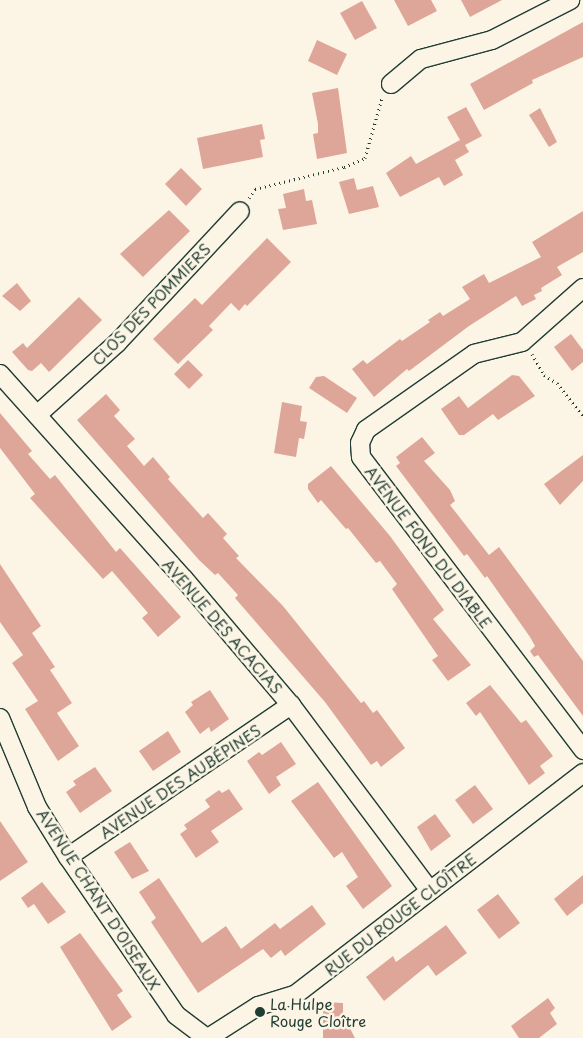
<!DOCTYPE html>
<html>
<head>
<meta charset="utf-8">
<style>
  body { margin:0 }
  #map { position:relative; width:583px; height:1038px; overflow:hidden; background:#fcf5e5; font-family:"Playpen Sans",sans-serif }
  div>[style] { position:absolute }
  .building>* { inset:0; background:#dea698 }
  .path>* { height:3px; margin-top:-1.5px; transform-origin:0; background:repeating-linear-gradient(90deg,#1f3d34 0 1px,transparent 0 5px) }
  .roads { filter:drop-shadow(1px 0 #1f3d34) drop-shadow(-1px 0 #1f3d34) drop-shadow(0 1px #1f3d34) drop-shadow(0 -1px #1f3d34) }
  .minor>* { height:18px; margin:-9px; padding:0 9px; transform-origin:9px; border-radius:9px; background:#fcf5e5 }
  .dots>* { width:14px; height:14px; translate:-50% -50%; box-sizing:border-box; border:2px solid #fcf5e5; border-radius:50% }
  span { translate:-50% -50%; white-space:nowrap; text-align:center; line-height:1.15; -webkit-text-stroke:5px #fcf5e5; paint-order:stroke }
  .street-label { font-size:15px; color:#1f3d34 }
  .poi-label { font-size:15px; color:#1f3d34 }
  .left { translate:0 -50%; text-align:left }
</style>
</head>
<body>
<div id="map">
  <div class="building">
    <div style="clip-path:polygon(394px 0,431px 0,437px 11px,408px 26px)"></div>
    <div style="clip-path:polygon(461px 0,502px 0,470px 17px)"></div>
    <div style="clip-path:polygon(362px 1px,377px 28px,355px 40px,340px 13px)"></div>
    <div style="clip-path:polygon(583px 22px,583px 57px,532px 80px,533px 83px,484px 110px,470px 84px)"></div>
    <div style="clip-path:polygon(317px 40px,347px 54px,337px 75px,308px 61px)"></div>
    <div style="clip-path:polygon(338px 88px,347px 153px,317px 159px,313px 134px,318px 133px,318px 124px,312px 93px)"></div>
    <div style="clip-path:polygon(466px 107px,482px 136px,465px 145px,469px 152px,455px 160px,463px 175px,444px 186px,439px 177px,400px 197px,386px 173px,411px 156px,416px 164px,460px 140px,447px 117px)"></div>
    <div style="clip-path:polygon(540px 108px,557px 142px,549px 147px,529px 115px)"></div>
    <div style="clip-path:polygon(262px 124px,265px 139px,260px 140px,263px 157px,203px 169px,197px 138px)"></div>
    <div style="clip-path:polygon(181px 168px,202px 189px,186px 206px,165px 184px)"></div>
    <div style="clip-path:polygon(354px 178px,357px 190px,373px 186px,379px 207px,349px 214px,339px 182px)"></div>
    <div style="clip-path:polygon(304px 189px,306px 201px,312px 200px,317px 224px,283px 230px,278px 209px,286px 208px,283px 194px)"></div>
    <div style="clip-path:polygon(169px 210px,190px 231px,143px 277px,120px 254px)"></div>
    <div style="clip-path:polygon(583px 211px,583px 252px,557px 267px,562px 275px,541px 288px,542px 291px,534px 295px,536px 299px,522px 306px,516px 296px,469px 326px,409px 371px,407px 369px,374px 397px,352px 369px,363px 360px,367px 364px,400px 339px,402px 341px,430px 322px,428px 320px,440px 312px,443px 316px,470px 299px,462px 287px,484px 274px,489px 283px,541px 257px,532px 242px)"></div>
    <div style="clip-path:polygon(267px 238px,291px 262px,247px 306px,245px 304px,239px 311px,231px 303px,209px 326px,213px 330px,178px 364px,153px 339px,195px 298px,202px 305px)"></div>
    <div style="clip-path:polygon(17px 283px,31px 301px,20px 311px,2px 296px)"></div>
    <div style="clip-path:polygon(79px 297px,102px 320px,49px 372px,41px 363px,32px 371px,28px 370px,12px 352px,23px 343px,27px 348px)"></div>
    <div style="clip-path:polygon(571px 334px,583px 350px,583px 362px,572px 371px,554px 347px)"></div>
    <div style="clip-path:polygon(188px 360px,203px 375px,189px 389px,174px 374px)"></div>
    <div style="clip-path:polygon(512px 375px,519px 376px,535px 396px,498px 420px,493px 414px,464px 435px,459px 435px,441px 409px,459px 396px,468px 408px)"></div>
    <div style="clip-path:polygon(324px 376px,357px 398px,347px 413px,309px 388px,316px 377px)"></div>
    <div style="clip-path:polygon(106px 394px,120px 410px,114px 416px,135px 439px,127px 446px,144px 466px,153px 457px,170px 477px,168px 479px,203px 518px,208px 513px,227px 534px,223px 538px,239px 556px,236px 558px,283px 606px,361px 703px,364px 701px,373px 713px,377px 710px,405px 748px,381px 767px,377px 761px,371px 765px,325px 702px,235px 598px,238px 595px,218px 573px,215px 575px,199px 560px,77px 420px)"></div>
    <div style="clip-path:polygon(282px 402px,302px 406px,300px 421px,307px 422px,304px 439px,299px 438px,296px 457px,274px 453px)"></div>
    <div style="clip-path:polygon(0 413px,32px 451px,28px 454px,50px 479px,55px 475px,116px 552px,120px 548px,181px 617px,158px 637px,142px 618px,148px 613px,112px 571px,103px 579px,30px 498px,35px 494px,0 448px)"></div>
    <div style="clip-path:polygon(422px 437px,435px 453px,424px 461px,450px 490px,455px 501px,450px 505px,489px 555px,499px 547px,583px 661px,583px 716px,538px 655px,534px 657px,530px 651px,535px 646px,530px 637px,487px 576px,485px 578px,467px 554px,464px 556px,396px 466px,400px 463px,396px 457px)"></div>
    <div style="clip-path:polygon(583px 455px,583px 481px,560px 505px,544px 484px)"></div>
    <div style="clip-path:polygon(331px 466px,390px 536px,444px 610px,433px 619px,471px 665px,448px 681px,432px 660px,438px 656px,392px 589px,397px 584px,380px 561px,376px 563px,348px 528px,346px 529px,321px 500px,318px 503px,308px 489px,308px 484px)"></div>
    <div style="clip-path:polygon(0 564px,41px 626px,32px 633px,55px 667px,50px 670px,72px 703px,57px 713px,79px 746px,58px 761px,25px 709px,38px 701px,12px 663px,23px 655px,0 622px)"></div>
    <div style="clip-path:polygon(490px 685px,521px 723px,526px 720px,553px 756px,540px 766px,545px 773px,529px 785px,480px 712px,476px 716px,466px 703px)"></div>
    <div style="clip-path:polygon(210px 690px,229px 719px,211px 732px,209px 727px,200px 734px,185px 712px,193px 705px,191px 702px)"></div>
    <div style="clip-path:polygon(168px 731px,181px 752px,153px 771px,139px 751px)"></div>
    <div style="clip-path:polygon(281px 742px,296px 764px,276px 777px,281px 785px,269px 794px,247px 761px,259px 752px,262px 755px)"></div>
    <div style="clip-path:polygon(95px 767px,112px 791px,80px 813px,66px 792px,76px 785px,73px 781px)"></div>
    <div style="clip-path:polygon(318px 782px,392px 886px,363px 909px,346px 886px,358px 877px,342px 852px,334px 858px,291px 801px)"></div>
    <div style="clip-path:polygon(475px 785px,493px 809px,473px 824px,455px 800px)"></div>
    <div style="clip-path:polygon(229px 789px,243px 809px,211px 831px,219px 842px,196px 858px,180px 834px,187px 829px,184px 825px,210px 807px,205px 800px,219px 790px,222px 793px)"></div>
    <div style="clip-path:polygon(435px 814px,451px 836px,431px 851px,417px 827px)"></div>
    <div style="clip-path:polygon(0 821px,28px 862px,0 881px)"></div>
    <div style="clip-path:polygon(130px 842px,149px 871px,132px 879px,114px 852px)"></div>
    <div style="clip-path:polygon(583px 875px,583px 903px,567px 916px,554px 899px)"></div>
    <div style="clip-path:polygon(159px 878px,202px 943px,226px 926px,241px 949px,275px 923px,280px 929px,312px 905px,326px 924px,285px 956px,281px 950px,271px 958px,263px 949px,198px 993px,151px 922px,156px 918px,139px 892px)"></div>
    <div style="clip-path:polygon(42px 882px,66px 912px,48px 924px,34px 904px,28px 908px,21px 898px)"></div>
    <div style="clip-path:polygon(498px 894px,520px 923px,499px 939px,477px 910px)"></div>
    <div style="clip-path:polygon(446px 925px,467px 953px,436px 976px,428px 965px,384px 1001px,366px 977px,393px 956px,396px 962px)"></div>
    <div style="clip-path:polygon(80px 933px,123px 991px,117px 995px,132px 1017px,112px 1031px,60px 947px)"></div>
    <div style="clip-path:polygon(548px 998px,555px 1008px,550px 1013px,557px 1024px,539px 1038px,519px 1038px,511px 1026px)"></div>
    <div style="clip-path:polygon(323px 1002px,343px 1003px,343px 1015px,355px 1038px,323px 1038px)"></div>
  </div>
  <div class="path">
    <div style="left:249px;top:198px;width:11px;rotate:-56deg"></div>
    <div style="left:255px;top:189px;width:92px;rotate:-13.9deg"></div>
    <div style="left:344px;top:167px;width:23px;rotate:-23deg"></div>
    <div style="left:365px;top:158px;width:62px;rotate:-74.2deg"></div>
    <div style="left:532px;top:354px;width:24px;rotate:60deg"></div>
    <div style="left:544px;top:375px;width:15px;rotate:32deg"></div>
    <div style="left:557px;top:383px;width:42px;rotate:51.8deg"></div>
  </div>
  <div class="roads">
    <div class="minor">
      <div style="left:391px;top:84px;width:39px;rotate:-40deg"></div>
      <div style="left:421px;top:59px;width:73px;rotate:-15deg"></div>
      <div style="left:492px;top:40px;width:88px;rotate:-27.1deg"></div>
      <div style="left:583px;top:288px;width:81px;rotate:138.5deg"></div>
      <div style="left:522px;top:342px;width:49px;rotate:166deg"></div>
      <div style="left:474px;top:354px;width:132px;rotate:144.9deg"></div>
      <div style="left:366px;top:430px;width:14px;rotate:115deg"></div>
      <div style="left:360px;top:443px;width:14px;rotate:86deg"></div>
      <div style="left:361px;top:457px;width:368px;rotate:52.8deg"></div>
      <div style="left:0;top:374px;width:275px;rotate:48.1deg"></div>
      <div style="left:184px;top:579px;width:165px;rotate:49.7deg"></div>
      <div style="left:291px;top:705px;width:232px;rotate:53.2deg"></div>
      <div style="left:37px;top:415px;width:108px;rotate:-42deg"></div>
      <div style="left:117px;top:343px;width:180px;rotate:-47deg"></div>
      <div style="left:0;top:718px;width:96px;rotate:67.4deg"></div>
      <div style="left:37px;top:807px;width:59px;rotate:58.2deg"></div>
      <div style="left:68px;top:857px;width:191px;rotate:55.6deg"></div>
      <div style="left:176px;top:1015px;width:39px;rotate:37deg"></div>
      <div style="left:68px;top:857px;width:270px;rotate:-34.3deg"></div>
      <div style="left:208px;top:1038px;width:59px;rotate:-32.6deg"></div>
      <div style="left:258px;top:1006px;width:39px;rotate:-17deg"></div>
      <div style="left:295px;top:995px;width:364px;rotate:-37.6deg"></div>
    </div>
  </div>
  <div class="dots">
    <div style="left:260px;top:1012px;background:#1f3d34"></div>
  </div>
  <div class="street-label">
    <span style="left:151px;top:304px;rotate:-46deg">CLOS DES POMMIERS</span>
    <span style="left:429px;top:547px;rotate:53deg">AVENUE FOND DU DIABLE</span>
    <span style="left:223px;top:626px;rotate:49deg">AVENUE DES ACACIAS</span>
    <span style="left:180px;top:781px;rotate:-34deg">AVENUE DES AUBÉPINES</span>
    <span style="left:99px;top:899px;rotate:57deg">AVENUE CHANT D'OISEAUX</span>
    <span style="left:400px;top:914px;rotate:-38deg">RUE DU ROUGE CLOÎTRE</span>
  </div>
  <div class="poi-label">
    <span class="left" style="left:270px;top:1012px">La Hulpe<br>Rouge Cloître</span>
  </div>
</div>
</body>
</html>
